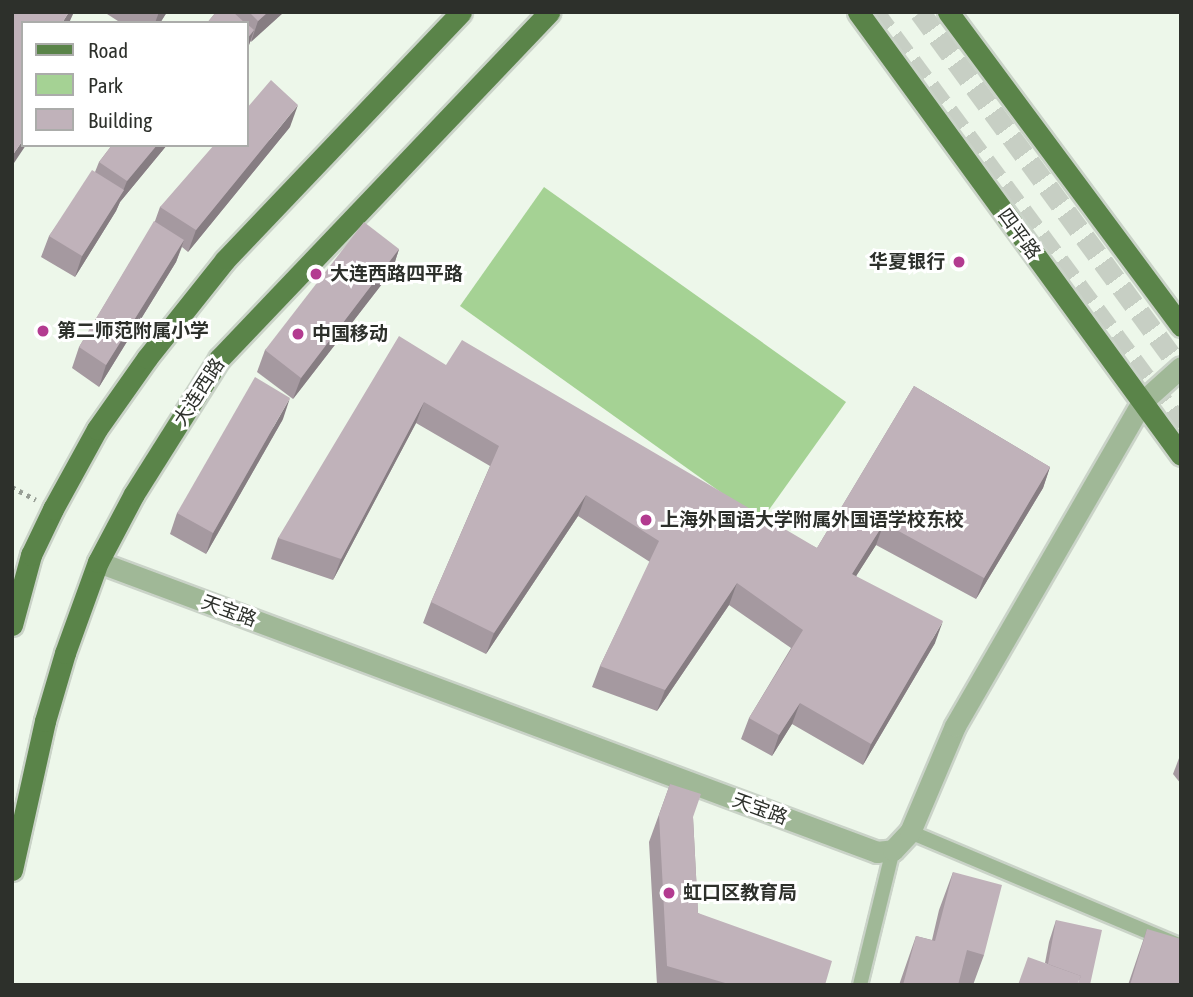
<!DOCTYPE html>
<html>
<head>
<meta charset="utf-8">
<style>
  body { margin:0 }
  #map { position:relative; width:1193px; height:997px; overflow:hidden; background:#edf7ea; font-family:"Asap Condensed","Noto Sans SC",sans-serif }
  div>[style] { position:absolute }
  .green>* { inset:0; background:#a5d294 }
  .primary-tunnel>* { height:21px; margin-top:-10.5px; transform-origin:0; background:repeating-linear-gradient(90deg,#c7cfc4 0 21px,transparent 0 31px) }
  .path>* { height:4.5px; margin-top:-2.25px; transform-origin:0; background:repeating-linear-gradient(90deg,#979e95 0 3.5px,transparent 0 8.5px) }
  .roads { filter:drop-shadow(2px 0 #cad3c8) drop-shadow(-2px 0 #cad3c8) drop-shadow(0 2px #cad3c8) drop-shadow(0 -2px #cad3c8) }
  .lane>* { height:14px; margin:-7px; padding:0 7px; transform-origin:7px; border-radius:7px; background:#a0b897 }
  .street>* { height:21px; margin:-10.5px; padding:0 10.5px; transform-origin:10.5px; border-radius:10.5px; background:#a0b897 }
  .primary>* { height:21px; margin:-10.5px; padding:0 10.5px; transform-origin:10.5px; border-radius:10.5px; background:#5a8449 }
  .wall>* { inset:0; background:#a599a0 }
  .shaded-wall>* { inset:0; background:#867d82 }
  .building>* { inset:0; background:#c0b2ba }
  .dots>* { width:19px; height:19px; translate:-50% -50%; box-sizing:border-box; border:4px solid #fff; border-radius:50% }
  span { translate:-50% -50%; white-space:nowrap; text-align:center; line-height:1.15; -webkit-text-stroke:6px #fff; paint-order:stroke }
  .street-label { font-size:19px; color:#2d302b }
  .poi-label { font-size:19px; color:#2d302b; font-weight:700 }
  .right { translate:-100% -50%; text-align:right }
  .left { translate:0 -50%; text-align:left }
  .frame { position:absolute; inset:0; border:14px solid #2d302b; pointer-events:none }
  .legend { position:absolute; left:21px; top:21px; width:228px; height:126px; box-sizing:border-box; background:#fff; border:2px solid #abacaa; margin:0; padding:9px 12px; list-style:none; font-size:21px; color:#2d302b }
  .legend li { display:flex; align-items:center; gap:14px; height:35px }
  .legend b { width:35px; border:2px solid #abacaa }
</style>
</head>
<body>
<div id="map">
  <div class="green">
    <div style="clip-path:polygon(544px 187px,846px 402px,761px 521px,460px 306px)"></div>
  </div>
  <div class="primary-tunnel">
    <div style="left:874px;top:12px;width:515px;rotate:53.44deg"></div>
    <div style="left:920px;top:12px;width:441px;rotate:53.8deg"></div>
  </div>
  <div class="path">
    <div style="left:12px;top:487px;width:27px;rotate:28deg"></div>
  </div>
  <div class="roads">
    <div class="lane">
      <div style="left:910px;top:832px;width:294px;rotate:22.8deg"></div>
      <div style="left:860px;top:985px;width:139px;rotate:-76.3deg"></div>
    </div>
    <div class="street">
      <div style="left:98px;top:562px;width:831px;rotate:20.42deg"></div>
      <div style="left:877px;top:852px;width:16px;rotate:-7deg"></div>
      <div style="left:893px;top:850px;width:25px;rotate:-47deg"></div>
      <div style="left:910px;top:832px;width:115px;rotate:-67deg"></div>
      <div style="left:955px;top:726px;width:374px;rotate:-60deg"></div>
      <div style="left:1142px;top:402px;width:52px;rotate:-41.9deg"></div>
    </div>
    <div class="primary">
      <div style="left:858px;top:12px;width:548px;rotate:53.9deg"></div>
      <div style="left:948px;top:12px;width:391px;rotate:53.4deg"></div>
      <div style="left:12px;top:625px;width:73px;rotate:-74.8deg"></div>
      <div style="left:31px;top:555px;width:51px;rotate:-64.4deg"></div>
      <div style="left:53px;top:509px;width:91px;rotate:-61.2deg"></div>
      <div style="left:97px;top:429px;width:87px;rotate:-54.8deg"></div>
      <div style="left:147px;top:358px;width:125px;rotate:-51.5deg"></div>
      <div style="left:225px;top:260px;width:342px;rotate:-46.4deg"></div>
      <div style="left:12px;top:870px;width:153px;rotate:-77.5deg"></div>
      <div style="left:45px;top:721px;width:71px;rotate:-73.6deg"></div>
      <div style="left:65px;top:653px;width:97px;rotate:-70.1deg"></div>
      <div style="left:98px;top:562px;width:77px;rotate:-62.1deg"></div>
      <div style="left:134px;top:494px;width:160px;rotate:-57.8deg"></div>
      <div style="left:219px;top:359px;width:479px;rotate:-46.4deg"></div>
    </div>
  </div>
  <div class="wall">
    <div style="clip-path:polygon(104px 12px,167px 12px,160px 23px,121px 23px)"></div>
    <div style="clip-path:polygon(216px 12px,284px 12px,250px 42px,247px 51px,247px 23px,207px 23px)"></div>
    <div style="clip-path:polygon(290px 127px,188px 252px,182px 247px,176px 262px,99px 387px,72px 368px,79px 347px,155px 221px,160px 207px)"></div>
    <div style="clip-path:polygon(112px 145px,167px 145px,120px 202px,116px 211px,75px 277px,41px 257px,49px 236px,95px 172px,99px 162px)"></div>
    <div style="clip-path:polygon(399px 249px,392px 271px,293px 399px,257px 372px,265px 350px)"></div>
    <div style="clip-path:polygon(446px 365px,817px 548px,914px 386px,1050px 467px,1043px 488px,976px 599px,876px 545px,856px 576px,935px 643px,863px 765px,792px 724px,772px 756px,741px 739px,749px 718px,791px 648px,729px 605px,657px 711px,592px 687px,600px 666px,650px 562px,578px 516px,486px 654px,423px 623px,431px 602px,490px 466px,416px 423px,333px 580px,271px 559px,278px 538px)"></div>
    <div style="clip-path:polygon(283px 419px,206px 554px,170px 534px,177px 513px)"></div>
    <div style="clip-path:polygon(1181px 753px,1181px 784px,1173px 774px)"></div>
    <div style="clip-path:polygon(670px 784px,693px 817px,698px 913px,825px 985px,657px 985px,649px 842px)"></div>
    <div style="clip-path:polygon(953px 872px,984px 955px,973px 985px,899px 985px,916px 936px,932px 940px,939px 910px)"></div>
    <div style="clip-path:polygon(1056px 920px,1090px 985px,1045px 963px,1049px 942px)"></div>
    <div style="clip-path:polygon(1147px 929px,1181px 985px,1128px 985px)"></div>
  </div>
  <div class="shaded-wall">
    <div style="clip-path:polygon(69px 12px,74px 12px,69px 23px,62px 23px)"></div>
    <div style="clip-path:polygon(159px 12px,167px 12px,160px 23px,155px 23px)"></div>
    <div style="clip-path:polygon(268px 12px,284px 12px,251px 42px,258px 21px)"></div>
    <div style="clip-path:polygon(254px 30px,247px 51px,247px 39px)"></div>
    <div style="clip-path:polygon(298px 105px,290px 127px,188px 252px,196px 230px)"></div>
    <div style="clip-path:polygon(23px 140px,23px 145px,26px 145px,12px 166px,12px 156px)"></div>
    <div style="clip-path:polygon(157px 145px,167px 145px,120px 202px,116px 211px,75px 277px,82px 256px,123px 191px,127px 181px)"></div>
    <div style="clip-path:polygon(184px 240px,176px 262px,99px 387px,106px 365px)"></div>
    <div style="clip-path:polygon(399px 249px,392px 271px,293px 399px,301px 378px)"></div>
    <div style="clip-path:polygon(290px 398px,283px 419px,206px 554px,213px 533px)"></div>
    <div style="clip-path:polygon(424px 402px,416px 423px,333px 580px,341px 559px)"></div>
    <div style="clip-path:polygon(1050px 467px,1043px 488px,976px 599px,984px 578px)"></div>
    <div style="clip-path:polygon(586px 495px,578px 516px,486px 654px,494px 633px)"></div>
    <div style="clip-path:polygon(884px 523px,876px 545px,844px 595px,852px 574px)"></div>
    <div style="clip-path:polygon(737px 583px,729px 605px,657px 711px,665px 690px)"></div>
    <div style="clip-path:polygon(943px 621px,935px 643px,863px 765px,871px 744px)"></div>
    <div style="clip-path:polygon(800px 703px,792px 724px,772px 756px,779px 735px)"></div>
  </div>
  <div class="building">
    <div style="clip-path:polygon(12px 12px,69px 12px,62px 23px,23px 23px,23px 140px,12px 156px)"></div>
    <div style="clip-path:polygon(216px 12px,233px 12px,245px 23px,207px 23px)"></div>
    <div style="clip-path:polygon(249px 12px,268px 12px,258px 21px)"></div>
    <div style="clip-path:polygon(247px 24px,254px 30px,247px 39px)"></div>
    <div style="clip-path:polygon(271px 80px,298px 105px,196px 230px,160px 207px,214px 145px,247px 145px,247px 108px)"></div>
    <div style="clip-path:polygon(112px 145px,157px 145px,127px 181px,99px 162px)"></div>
    <div style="clip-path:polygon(92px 170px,124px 190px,82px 256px,49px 236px)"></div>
    <div style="clip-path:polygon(154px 221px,184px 240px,106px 365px,79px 347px)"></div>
    <div style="clip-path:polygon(364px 222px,399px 249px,301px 378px,265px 350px)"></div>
    <div style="clip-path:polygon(399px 336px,446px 365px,462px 340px,817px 548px,914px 386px,1050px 467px,984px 578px,884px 523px,852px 574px,943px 621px,871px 744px,800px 703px,779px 735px,749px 718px,803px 630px,737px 583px,665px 690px,600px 666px,659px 541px,586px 495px,494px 633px,431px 602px,499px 446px,424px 402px,341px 559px,278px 538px)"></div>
    <div style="clip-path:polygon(255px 377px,290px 398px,213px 533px,177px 513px)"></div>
    <div style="clip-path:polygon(670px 784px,701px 794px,693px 817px,698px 913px,832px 961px,825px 985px,732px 985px,667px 966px,659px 815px)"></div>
    <div style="clip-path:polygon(953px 872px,1002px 885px,984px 955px,967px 950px,958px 985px,903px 985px,916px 936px,935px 941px)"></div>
    <div style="clip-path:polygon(1056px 920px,1102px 930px,1090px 985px,1077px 985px,1081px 976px,1048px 964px)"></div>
    <div style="clip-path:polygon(1147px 929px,1181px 939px,1181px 985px,1130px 985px)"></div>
    <div style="clip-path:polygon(1028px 957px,1081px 976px,1077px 985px,1018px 985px)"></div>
  </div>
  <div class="dots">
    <div style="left:959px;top:262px;background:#b33b90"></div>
    <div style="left:316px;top:274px;background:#b33b90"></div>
    <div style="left:43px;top:331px;background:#b33b90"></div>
    <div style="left:298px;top:334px;background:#b33b90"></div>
    <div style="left:646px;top:520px;background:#b33b90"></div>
    <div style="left:669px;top:893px;background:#b33b90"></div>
  </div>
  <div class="street-label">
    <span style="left:1019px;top:234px;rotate:54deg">四平路</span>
    <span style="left:199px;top:392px;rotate:-57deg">大连西路</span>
    <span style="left:229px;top:611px;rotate:20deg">天宝路</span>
    <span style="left:760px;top:809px;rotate:20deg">天宝路</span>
  </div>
  <div class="poi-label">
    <span class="right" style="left:945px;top:262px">华夏银行</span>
    <span class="left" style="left:330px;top:274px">大连西路四平路</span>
    <span class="left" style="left:57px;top:331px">第二师范附属小学</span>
    <span class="left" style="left:312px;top:334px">中国移动</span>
    <span class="left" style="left:660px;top:520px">上海外国语大学附属外国语学校东校</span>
    <span class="left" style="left:683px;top:893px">虹口区教育局</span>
  </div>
  <div class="frame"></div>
  <ul class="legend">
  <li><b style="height:9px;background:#5a8449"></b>Road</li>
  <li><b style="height:19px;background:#a5d294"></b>Park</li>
  <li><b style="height:19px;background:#c0b2ba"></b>Building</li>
  </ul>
</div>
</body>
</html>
